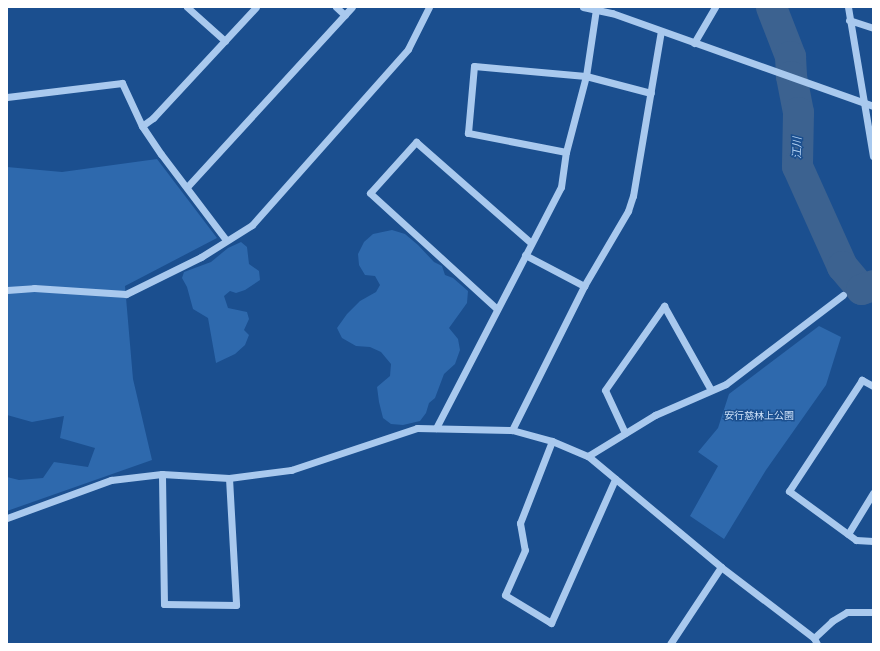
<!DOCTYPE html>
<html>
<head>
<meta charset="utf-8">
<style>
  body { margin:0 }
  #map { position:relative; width:880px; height:651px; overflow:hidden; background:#1b4f8f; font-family:"Source Sans 3","Noto Sans JP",sans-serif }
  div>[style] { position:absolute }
  .green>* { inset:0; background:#2e69ad }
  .river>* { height:31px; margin:-15.5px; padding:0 15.5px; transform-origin:15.5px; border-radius:15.5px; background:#3c6290 }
  .minor>* { height:7px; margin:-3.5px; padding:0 3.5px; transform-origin:3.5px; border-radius:3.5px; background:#a9c9ee }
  span { translate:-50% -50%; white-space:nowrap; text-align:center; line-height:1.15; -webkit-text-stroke:3px #1b4f8f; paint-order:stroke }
  .park-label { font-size:10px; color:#cfe3fa }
  .water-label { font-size:11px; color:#b5d3f5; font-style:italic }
  .frame { position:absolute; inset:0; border:8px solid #fff; pointer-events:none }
</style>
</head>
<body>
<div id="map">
  <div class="green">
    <div style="clip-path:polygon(157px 159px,217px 238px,125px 286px,133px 379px,152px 460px,7px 511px,7px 477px,19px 480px,43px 478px,54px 462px,88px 467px,95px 448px,60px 438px,64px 416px,32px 422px,7px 415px,7px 167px,62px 172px)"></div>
    <div style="clip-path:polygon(392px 230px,405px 234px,418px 245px,434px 262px,442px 266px,445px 275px,453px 278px,468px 291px,467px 303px,449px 328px,458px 339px,460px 350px,455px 364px,444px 374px,435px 398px,429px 403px,426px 413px,420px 421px,403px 425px,391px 424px,383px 418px,379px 402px,377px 387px,390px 376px,391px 364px,381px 352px,370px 347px,356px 346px,342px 338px,337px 328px,347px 314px,360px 301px,376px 292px,380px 285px,375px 276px,365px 275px,359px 265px,358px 254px,364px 242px,373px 234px)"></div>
    <div style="clip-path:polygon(241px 242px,247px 247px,249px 264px,259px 271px,260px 280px,245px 290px,236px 293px,230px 291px,224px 296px,228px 308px,247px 312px,249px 319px,244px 330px,249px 335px,245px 345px,235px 354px,216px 363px,208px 318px,193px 309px,187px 287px,182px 278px,184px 272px,211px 262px,228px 248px)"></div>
    <div style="clip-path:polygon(819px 326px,841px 337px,826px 385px,766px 470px,724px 539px,690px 516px,718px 466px,698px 452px,718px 428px,729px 394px)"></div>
  </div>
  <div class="river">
    <div style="left:771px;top:7px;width:53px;rotate:68.8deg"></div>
    <div style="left:790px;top:56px;width:20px;rotate:87deg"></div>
    <div style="left:791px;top:76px;width:37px;rotate:79deg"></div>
    <div style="left:798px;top:112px;width:54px;rotate:91.1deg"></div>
    <div style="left:797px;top:166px;width:110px;rotate:65.8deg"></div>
    <div style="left:842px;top:266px;width:30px;rotate:50deg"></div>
    <div style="left:861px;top:289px;width:13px;rotate:-18deg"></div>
  </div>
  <div class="minor">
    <div style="left:187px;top:7px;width:51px;rotate:41.8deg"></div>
    <div style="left:336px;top:7px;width:12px;rotate:42deg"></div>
    <div style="left:583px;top:7px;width:30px;rotate:12deg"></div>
    <div style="left:612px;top:13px;width:277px;rotate:19.6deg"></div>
    <div style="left:848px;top:7px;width:151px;rotate:80.5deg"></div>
    <div style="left:849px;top:20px;width:25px;rotate:18deg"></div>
    <div style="left:694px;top:43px;width:42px;rotate:-59.7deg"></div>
    <div style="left:7px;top:97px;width:116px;rotate:-6.9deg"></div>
    <div style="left:122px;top:83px;width:47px;rotate:65.1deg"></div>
    <div style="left:142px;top:126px;width:34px;rotate:56deg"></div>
    <div style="left:161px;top:154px;width:108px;rotate:52.9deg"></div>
    <div style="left:142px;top:126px;width:14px;rotate:-36deg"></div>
    <div style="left:153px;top:118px;width:151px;rotate:-47.1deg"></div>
    <div style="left:566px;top:152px;width:100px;rotate:-169deg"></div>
    <div style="left:468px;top:133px;width:67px;rotate:-84.9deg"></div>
    <div style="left:474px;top:66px;width:112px;rotate:5.1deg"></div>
    <div style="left:586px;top:76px;width:67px;rotate:14.7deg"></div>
    <div style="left:187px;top:187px;width:244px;rotate:-47.5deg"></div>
    <div style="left:525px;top:255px;width:67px;rotate:27.7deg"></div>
    <div style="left:7px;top:290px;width:27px;rotate:-4deg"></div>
    <div style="left:34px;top:288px;width:92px;rotate:3.7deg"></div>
    <div style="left:126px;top:294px;width:84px;rotate:-26.3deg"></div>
    <div style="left:201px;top:257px;width:60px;rotate:-32.1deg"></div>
    <div style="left:252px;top:225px;width:235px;rotate:-48.4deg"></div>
    <div style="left:408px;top:49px;width:47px;rotate:-63.4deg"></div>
    <div style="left:497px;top:309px;width:172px;rotate:-137.6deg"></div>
    <div style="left:370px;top:193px;width:69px;rotate:-48deg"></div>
    <div style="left:416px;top:142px;width:153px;rotate:41.3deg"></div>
    <div style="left:873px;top:386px;width:13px;rotate:-151deg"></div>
    <div style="left:862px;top:380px;width:133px;rotate:123.3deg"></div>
    <div style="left:789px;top:491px;width:83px;rotate:36.2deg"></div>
    <div style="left:856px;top:540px;width:17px;rotate:3deg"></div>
    <div style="left:436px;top:428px;width:271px;rotate:-62.6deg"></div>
    <div style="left:561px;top:187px;width:35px;rotate:-82deg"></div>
    <div style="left:566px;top:152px;width:79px;rotate:-75.3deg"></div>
    <div style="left:586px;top:76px;width:68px;rotate:-81.5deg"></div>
    <div style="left:512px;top:430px;width:161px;rotate:-63.4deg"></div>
    <div style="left:584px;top:286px;width:87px;rotate:-59.6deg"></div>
    <div style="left:628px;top:211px;width:16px;rotate:-72deg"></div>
    <div style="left:633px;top:196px;width:167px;rotate:-80.4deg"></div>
    <div style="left:625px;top:433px;width:47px;rotate:-114.9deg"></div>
    <div style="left:605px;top:390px;width:103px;rotate:-54.9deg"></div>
    <div style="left:664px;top:306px;width:96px;rotate:60.8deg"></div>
    <div style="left:552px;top:441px;width:88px;rotate:111.3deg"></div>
    <div style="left:520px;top:523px;width:27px;rotate:80deg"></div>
    <div style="left:525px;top:550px;width:49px;rotate:114deg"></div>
    <div style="left:505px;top:595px;width:54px;rotate:31.3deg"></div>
    <div style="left:551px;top:623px;width:158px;rotate:-66deg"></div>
    <div style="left:588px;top:456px;width:173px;rotate:39.8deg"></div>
    <div style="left:721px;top:567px;width:92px;rotate:123.5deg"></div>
    <div style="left:229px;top:478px;width:127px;rotate:86.8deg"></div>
    <div style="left:236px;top:605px;width:72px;rotate:-179.2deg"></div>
    <div style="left:164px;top:604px;width:130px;rotate:-90.9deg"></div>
    <div style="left:162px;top:474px;width:67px;rotate:3.4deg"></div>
    <div style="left:229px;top:478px;width:63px;rotate:-7.4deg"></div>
    <div style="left:291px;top:470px;width:133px;rotate:-18.4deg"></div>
    <div style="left:417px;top:428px;width:95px;rotate:1.2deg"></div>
    <div style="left:512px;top:430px;width:41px;rotate:15.4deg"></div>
    <div style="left:552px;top:441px;width:39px;rotate:23deg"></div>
    <div style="left:588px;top:456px;width:79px;rotate:-31.5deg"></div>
    <div style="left:655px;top:415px;width:77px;rotate:-23.6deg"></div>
    <div style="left:726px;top:384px;width:147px;rotate:-37.3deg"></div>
    <div style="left:7px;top:518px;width:111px;rotate:-20.1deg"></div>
    <div style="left:111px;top:480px;width:51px;rotate:-6.7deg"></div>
    <div style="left:848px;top:534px;width:48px;rotate:-58.6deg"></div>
    <div style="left:721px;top:567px;width:117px;rotate:37.4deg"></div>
    <div style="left:814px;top:638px;width:7px;rotate:63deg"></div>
    <div style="left:814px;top:638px;width:25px;rotate:-43deg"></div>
    <div style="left:832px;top:621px;width:17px;rotate:-31deg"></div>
    <div style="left:847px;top:612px;width:26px"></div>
  </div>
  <div class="park-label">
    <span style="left:759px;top:417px">安行慈林上公園</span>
  </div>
  <div class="water-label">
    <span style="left:798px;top:148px;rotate:-89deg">江川</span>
  </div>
  <div class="frame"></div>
</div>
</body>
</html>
